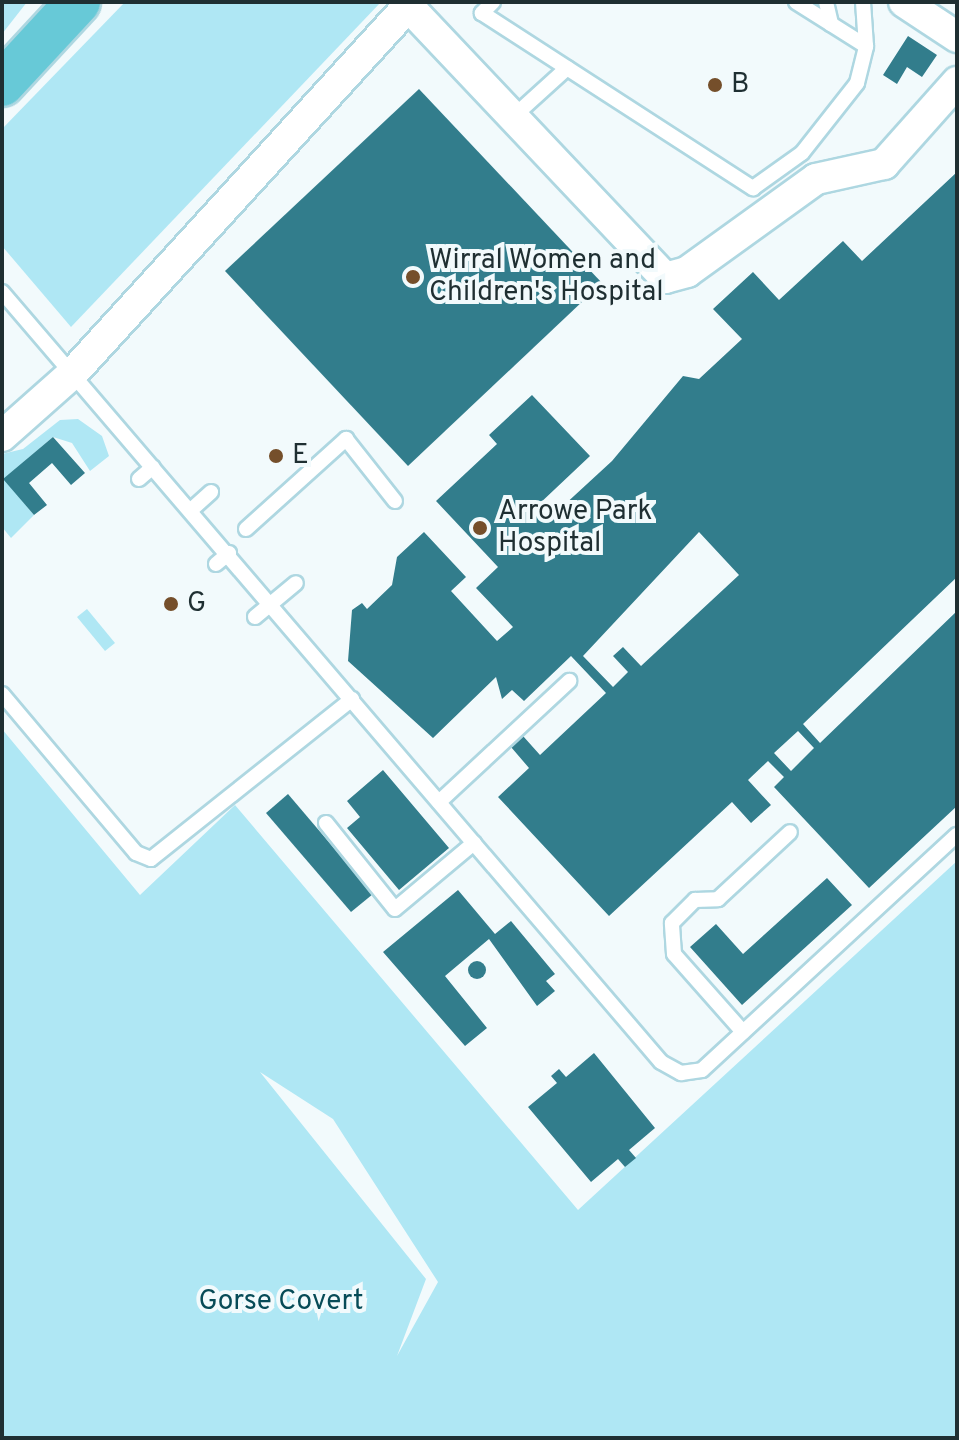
<!DOCTYPE html>
<html>
<head>
<meta charset="utf-8">
<style>
  body { margin:0 }
  #map { position:relative; width:959px; height:1440px; overflow:hidden; background:#f2fafc; font-family:Overpass,sans-serif }
  div>[style] { position:absolute }
  .green>* { inset:0; background:#afe7f4 }
  .building>* { inset:0; background:#327d8c }
  .round { border-radius:50% }
  .roads { filter:drop-shadow(2px 0 #aed7e1) drop-shadow(-2px 0 #aed7e1) drop-shadow(0 2px #aed7e1) drop-shadow(0 -2px #aed7e1) }
  .lane>* { height:14px; margin:-7px; padding:0 7px; transform-origin:7px; border-radius:7px; background:#fff }
  .street>* { height:30px; margin:-15px; padding:0 15px; transform-origin:15px; border-radius:15px; background:#fff }
  .primary>* { height:44px; margin:-22px; padding:0 22px; transform-origin:22px; border-radius:22px; background:#67c9d7 }
  .dots>* { width:22px; height:22px; translate:-50% -50%; box-sizing:border-box; border:4px solid #f2fafc; border-radius:50% }
  span { translate:-50% -50%; white-space:nowrap; text-align:center; line-height:1.15; -webkit-text-stroke:8px #f2fafc; paint-order:stroke }
  .poi-label { font-size:28px; color:#1f2f32 }
  .left { translate:0 -50%; text-align:left }
  .park-label { font-size:28px; color:#074b57 }
  .frame { position:absolute; inset:0; border:4px solid #1f2f32; pointer-events:none }
</style>
</head>
<body>
<div id="map">
  <div class="green">
    <div style="clip-path:polygon(2px 2px,27px 2px,2px 34px)"></div>
    <div style="clip-path:polygon(125px 2px,381px 2px,71px 327px,2px 246px,2px 129px)"></div>
    <div style="clip-path:polygon(78px 419px,102px 436px,109px 456px,90px 471px,72px 443px,53px 437px,4px 479px,34px 515px,11px 538px,2px 527px,2px 454px,23px 449px,60px 420px)"></div>
    <div style="clip-path:polygon(87px 609px,115px 643px,105px 651px,77px 617px)"></div>
    <div style="clip-path:polygon(evenodd,2px 729px,140px 895px,235px 805px,578px 1210px,957px 861px,957px 1438px,2px 1438px,2px 729px,260px 1072px,333px 1119px,438px 1282px,397px 1356px,426px 1279px,260px 1072px)"></div>
  </div>
  <div class="building">
    <div style="clip-path:polygon(908px 36px,937px 55px,922px 77px,907px 67px,897px 84px,883px 75px)"></div>
    <div style="clip-path:polygon(419px 89px,602px 283px,408px 466px,225px 271px)"></div>
    <div style="clip-path:polygon(evenodd,957px 172px,957px 577px,803px 724px,820px 743px,957px 611px,957px 806px,869px 888px,774px 787px,784px 777px,768px 761px,748px 780px,771px 805px,751px 823px,732px 802px,609px 916px,498px 797px,529px 768px,511px 747px,523px 736px,540px 755px,606px 693px,571px 656px,524px 701px,512px 690px,502px 699px,496px 677px,433px 738px,348px 661px,352px 610px,362px 603px,367px 609px,392px 585px,397px 557px,424px 532px,466px 577px,451px 591px,497px 641px,513px 627px,476px 588px,498px 567px,436px 501px,497px 444px,489px 435px,532px 395px,590px 456px,537px 506px,549px 519px,612px 461px,683px 376px,699px 379px,742px 339px,713px 309px,753px 272px,779px 300px,843px 241px,862px 261px,957px 172px,699px 532px,739px 575px,641px 666px,623px 647px,613px 656px,628px 672px,613px 687px,583px 656px,699px 532px,957px 172px,798px 731px,814px 748px,791px 771px,774px 753px,798px 731px)"></div>
    <div style="clip-path:polygon(53px 437px,85px 473px,71px 485px,52px 463px,29px 483px,47px 505px,34px 515px,3px 479px)"></div>
    <div style="clip-path:polygon(383px 770px,449px 848px,399px 890px,347px 828px,360px 817px,347px 801px)"></div>
    <div style="clip-path:polygon(288px 794px,373px 894px,351px 912px,266px 813px)"></div>
    <div style="clip-path:polygon(827px 878px,852px 905px,742px 1005px,690px 947px,716px 924px,743px 954px)"></div>
    <div style="clip-path:polygon(458px 890px,495px 934px,511px 921px,555px 974px,546px 981px,555px 991px,537px 1006px,489px 939px,445px 976px,487px 1028px,465px 1046px,383px 952px)"></div>
    <div class="round" style="left:468px;top:961px;width:18px;height:18px"></div>
    <div style="clip-path:polygon(594px 1053px,655px 1128px,629px 1150px,636px 1158px,625px 1167px,618px 1159px,591px 1182px,528px 1107px,557px 1083px,551px 1076px,559px 1069px,566px 1077px)"></div>
  </div>
  <div class="roads">
    <div class="lane">
      <div style="left:493px;top:2px;width:16px;rotate:135deg"></div>
      <div style="left:482px;top:13px;width:323px;rotate:32.9deg"></div>
      <div style="left:753px;top:188px;width:60px;rotate:-35.5deg"></div>
      <div style="left:802px;top:153px;width:89px;rotate:-51.8deg"></div>
      <div style="left:857px;top:83px;width:38px;rotate:-76deg"></div>
      <div style="left:866px;top:46px;width:44px;rotate:-93.9deg"></div>
      <div style="left:796px;top:2px;width:83px;rotate:32.2deg"></div>
      <div style="left:826px;top:2px;width:23px;rotate:77deg"></div>
      <div style="left:513px;top:117px;width:73px;rotate:-42.2deg"></div>
      <div style="left:2px;top:292px;width:1013px;rotate:49.44deg"></div>
      <div style="left:661px;top:1062px;width:23px;rotate:29deg"></div>
      <div style="left:681px;top:1073px;width:21px;rotate:-8deg"></div>
      <div style="left:702px;top:1070px;width:347px;rotate:-42.7deg"></div>
      <div style="left:139px;top:479px;width:18px;rotate:-41deg"></div>
      <div style="left:191px;top:510px;width:27px;rotate:-42deg"></div>
      <div style="left:246px;top:529px;width:135px;rotate:-42deg"></div>
      <div style="left:346px;top:439px;width:79px;rotate:51.7deg"></div>
      <div style="left:216px;top:564px;width:17px;rotate:-40deg"></div>
      <div style="left:255px;top:617px;width:53px;rotate:-39.7deg"></div>
      <div style="left:2px;top:694px;width:208px;rotate:49.9deg"></div>
      <div style="left:136px;top:853px;width:16px;rotate:22deg"></div>
      <div style="left:151px;top:859px;width:257px;rotate:-38.5deg"></div>
      <div style="left:439px;top:802px;width:178px;rotate:-42.9deg"></div>
      <div style="left:326px;top:823px;width:110px;rotate:51.3deg"></div>
      <div style="left:395px;top:909px;width:103px;rotate:-39.9deg"></div>
      <div style="left:743px;top:1032px;width:104px;rotate:-131.5deg"></div>
      <div style="left:674px;top:954px;width:31px;rotate:-94deg"></div>
      <div style="left:672px;top:923px;width:33px;rotate:-45deg"></div>
      <div style="left:695px;top:900px;width:23px;rotate:-2deg"></div>
      <div style="left:718px;top:899px;width:98px;rotate:-42.9deg"></div>
    </div>
    <div class="street">
      <div style="left:904px;top:2px;width:64px;rotate:33.4deg"></div>
      <div style="left:409px;top:7px;width:373px;rotate:46.6deg"></div>
      <div style="left:665px;top:278px;width:23px;rotate:-15deg"></div>
      <div style="left:687px;top:272px;width:159px;rotate:-35.8deg"></div>
      <div style="left:816px;top:179px;width:70px;rotate:-12.4deg"></div>
      <div style="left:884px;top:164px;width:110px;rotate:-48.3deg"></div>
      <div style="left:2px;top:436px;width:95px;rotate:-41.6deg"></div>
      <div style="left:73px;top:373px;width:503px;rotate:-47.58deg"></div>
    </div>
    <div class="primary">
      <div style="left:2px;top:84px;width:112px;rotate:-47.2deg"></div>
    </div>
  </div>
  <div class="dots">
    <div style="left:715px;top:85px;background:#754f2b"></div>
    <div style="left:413px;top:277px;background:#754f2b"></div>
    <div style="left:276px;top:456px;background:#754f2b"></div>
    <div style="left:480px;top:528px;background:#754f2b"></div>
    <div style="left:171px;top:604px;background:#754f2b"></div>
  </div>
  <div class="poi-label">
    <span class="left" style="left:731px;top:85px">B</span>
    <span class="left" style="left:429px;top:277px">Wirral Women and<br>Children's Hospital</span>
    <span class="left" style="left:292px;top:456px">E</span>
    <span class="left" style="left:498px;top:528px">Arrowe Park<br>Hospital</span>
    <span class="left" style="left:187px;top:604px">G</span>
  </div>
  <div class="park-label">
    <span style="left:281px;top:1302px">Gorse Covert</span>
  </div>
  <div class="frame"></div>
</div>
</body>
</html>
